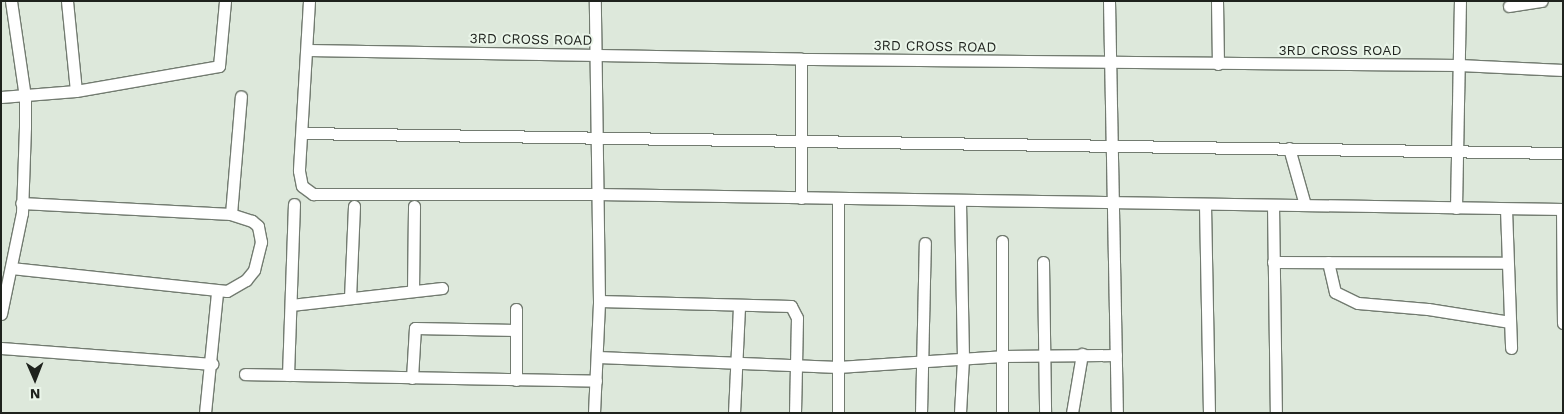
<!DOCTYPE html>
<html>
<head>
<meta charset="utf-8">
<style>
  body { margin:0 }
  #map { position:relative; width:1564px; height:414px; overflow:hidden; background:#dde8db; font-family:"Work Sans",sans-serif }
  div>[style] { position:absolute }
  .roads { filter:drop-shadow(1px 0 #727b70) drop-shadow(-1px 0 #727b70) drop-shadow(0 1px #727b70) drop-shadow(0 -1px #727b70) }
  .minor>* { height:11px; margin:-5.5px; padding:0 5.5px; transform-origin:5.5px; border-radius:5.5px; background:#fff }
  span { translate:-50% -50%; white-space:nowrap; text-align:center; line-height:1.15; -webkit-text-stroke:4px #eaf5e9; paint-order:stroke }
  .street-label { font-size:14px; color:#1e221d }
  .frame { position:absolute; inset:0; border:2px solid #1e221d; pointer-events:none }
  .north { position:absolute; left:10px; top:354px; width:50px; height:50px; -webkit-text-stroke:4px #eaf5e9; paint-order:stroke; rotate:179deg; font-size:14px; font-weight:700; line-height:20px; text-align:center; color:#1e221d }
  .north::after { content:''; display:block; margin:auto; width:18px; height:22px; background:#1e221d; clip-path:polygon(50% 0,100% 100%,50% 72%,0 100%) }
</style>
</head>
<body>
<div id="map">
  <div class="roads">
    <div class="minor">
      <div style="left:67px;top:1px;width:90px;rotate:84.3deg"></div>
      <div style="left:309px;top:1px;width:170px;rotate:93.4deg"></div>
      <div style="left:299px;top:171px;width:15px;rotate:79deg"></div>
      <div style="left:302px;top:186px;width:14px;rotate:36deg"></div>
      <div style="left:313px;top:194px;width:283px"></div>
      <div style="left:596px;top:194px;width:967px;rotate:0.89deg"></div>
      <div style="left:1109px;top:1px;width:412px;rotate:88.9deg"></div>
      <div style="left:1217px;top:1px;width:63px;rotate:89.1deg"></div>
      <div style="left:1509px;top:6px;width:33px;rotate:-9deg"></div>
      <div style="left:308px;top:50px;width:493px;rotate:1deg"></div>
      <div style="left:801px;top:59px;width:658px;rotate:0.52deg"></div>
      <div style="left:1459px;top:65px;width:104px;rotate:2.8deg"></div>
      <div style="left:1px;top:97px;width:75px;rotate:-4.6deg"></div>
      <div style="left:76px;top:91px;width:145px;rotate:-9.9deg"></div>
      <div style="left:219px;top:66px;width:65px;rotate:-84.7deg"></div>
      <div style="left:302px;top:133px;width:1261px;rotate:0.91deg"></div>
      <div style="left:1289px;top:148px;width:59px;rotate:74.3deg"></div>
      <div style="left:801px;top:198px;width:139px;rotate:-90deg"></div>
      <div style="left:960px;top:202px;width:157px;rotate:88.9deg"></div>
      <div style="left:963px;top:359px;width:54px;rotate:93.2deg"></div>
      <div style="left:1205px;top:205px;width:208px;rotate:88.9deg"></div>
      <div style="left:1273px;top:205px;width:208px;rotate:89.2deg"></div>
      <div style="left:1456px;top:208px;width:207px;rotate:-88.9deg"></div>
      <div style="left:1506px;top:209px;width:139px;rotate:87.9deg"></div>
      <div style="left:1562px;top:209px;width:114px;rotate:89.5deg"></div>
      <div style="left:231px;top:214px;width:118px;rotate:-85.2deg"></div>
      <div style="left:1002px;top:241px;width:172px;rotate:90deg"></div>
      <div style="left:1043px;top:262px;width:151px;rotate:89.2deg"></div>
      <div style="left:1273px;top:262px;width:234px;rotate:0.2deg"></div>
      <div style="left:1328px;top:262px;width:31px;rotate:77deg"></div>
      <div style="left:1335px;top:292px;width:25px;rotate:26deg"></div>
      <div style="left:1358px;top:303px;width:70px;rotate:4.9deg"></div>
      <div style="left:1428px;top:309px;width:83px;rotate:9deg"></div>
      <div style="left:11px;top:268px;width:217px;rotate:6.1deg"></div>
      <div style="left:227px;top:291px;width:22px;rotate:-30deg"></div>
      <div style="left:246px;top:280px;width:13px;rotate:-51deg"></div>
      <div style="left:254px;top:270px;width:29px;rotate:-76deg"></div>
      <div style="left:261px;top:242px;width:16px;rotate:-101deg"></div>
      <div style="left:258px;top:226px;width:8px;rotate:-140deg"></div>
      <div style="left:252px;top:221px;width:22px;rotate:-162deg"></div>
      <div style="left:231px;top:214px;width:210px;rotate:-177deg"></div>
      <div style="left:413px;top:291px;width:85px;rotate:-89.3deg"></div>
      <div style="left:350px;top:298px;width:92px;rotate:-87.5deg"></div>
      <div style="left:599px;top:301px;width:192px;rotate:1.5deg"></div>
      <div style="left:791px;top:306px;width:13px;rotate:63deg"></div>
      <div style="left:797px;top:318px;width:95px;rotate:91.2deg"></div>
      <div style="left:291px;top:305px;width:152px;rotate:-6.4deg"></div>
      <div style="left:516px;top:309px;width:71px;rotate:90deg"></div>
      <div style="left:1px;top:314px;width:103px;rotate:-78.3deg"></div>
      <div style="left:22px;top:213px;width:86px;rotate:-88deg"></div>
      <div style="left:25px;top:127px;width:30px;rotate:-90deg"></div>
      <div style="left:25px;top:97px;width:97px;rotate:-98.3deg"></div>
      <div style="left:1px;top:348px;width:212px;rotate:4.3deg"></div>
      <div style="left:598px;top:357px;width:240px;rotate:2.4deg"></div>
      <div style="left:838px;top:367px;width:164px;rotate:-3.8deg"></div>
      <div style="left:1002px;top:356px;width:114px;rotate:-0.5deg"></div>
      <div style="left:245px;top:374px;width:351px;rotate:1.1deg"></div>
      <div style="left:288px;top:375px;width:171px;rotate:-88deg"></div>
      <div style="left:412px;top:378px;width:50px;rotate:-86.6deg"></div>
      <div style="left:415px;top:328px;width:101px;rotate:1.1deg"></div>
      <div style="left:205px;top:413px;width:122px;rotate:-84.3deg"></div>
      <div style="left:594px;top:413px;width:112px;rotate:-87.4deg"></div>
      <div style="left:599px;top:301px;width:300px;rotate:-90.8deg"></div>
      <div style="left:734px;top:413px;width:106px;rotate:-87.3deg"></div>
      <div style="left:838px;top:413px;width:215px;rotate:-90deg"></div>
      <div style="left:921px;top:413px;width:170px;rotate:-88.7deg"></div>
      <div style="left:1072px;top:413px;width:60px;rotate:-80.4deg"></div>
    </div>
  </div>
  <div class="street-label">
    <span style="left:531px;top:39px;rotate:1deg">3RD CROSS ROAD</span>
    <span style="left:935px;top:46px;rotate:1deg">3RD CROSS ROAD</span>
    <span style="left:1340px;top:50px">3RD CROSS ROAD</span>
  </div>
  <div class="frame"></div>
  <div class="north">N</div>
</div>
</body>
</html>
